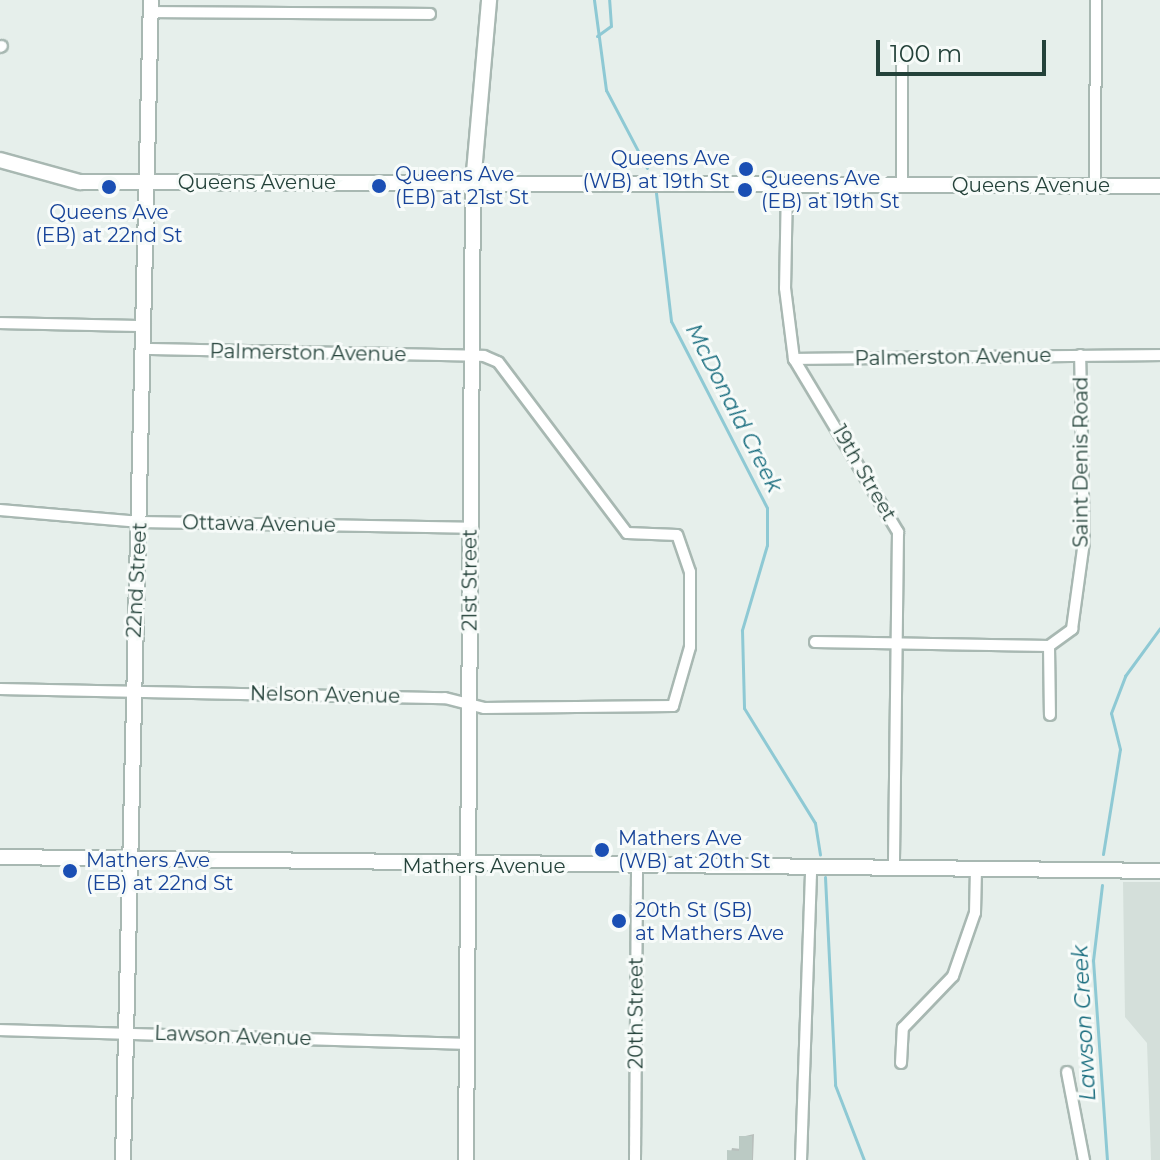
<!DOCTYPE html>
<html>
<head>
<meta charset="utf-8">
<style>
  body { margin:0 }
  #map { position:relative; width:1160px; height:1160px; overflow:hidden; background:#e6efeb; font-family:Montserrat,sans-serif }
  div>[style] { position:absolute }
  .built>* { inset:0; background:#d4dfda }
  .shadow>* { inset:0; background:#0003 }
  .stream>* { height:3px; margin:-1.5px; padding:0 1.5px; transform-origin:1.5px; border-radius:1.5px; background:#8ec9d4 }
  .building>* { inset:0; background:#bbcac4 }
  .roads { filter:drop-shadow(2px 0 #a8b8b2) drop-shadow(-2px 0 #a8b8b2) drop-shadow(0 2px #a8b8b2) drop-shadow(0 -2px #a8b8b2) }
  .street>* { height:10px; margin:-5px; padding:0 5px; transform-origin:5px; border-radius:5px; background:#fff }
  .secondary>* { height:14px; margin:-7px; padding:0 7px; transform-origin:7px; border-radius:7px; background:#fff }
  .dots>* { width:22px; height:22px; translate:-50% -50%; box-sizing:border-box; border:4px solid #f7fbf9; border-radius:50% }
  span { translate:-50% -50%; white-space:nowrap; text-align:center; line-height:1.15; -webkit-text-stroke:6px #f7fbf9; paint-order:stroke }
  .transit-label { font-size:20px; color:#164399 }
  .right { translate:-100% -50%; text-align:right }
  .left { translate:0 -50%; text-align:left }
  .street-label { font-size:20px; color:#24423a }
  .water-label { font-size:22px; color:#1c6f80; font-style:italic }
  .scale { position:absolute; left:876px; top:40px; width:170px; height:36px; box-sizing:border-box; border:4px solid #24423a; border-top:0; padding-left:10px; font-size:24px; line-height:28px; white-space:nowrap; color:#24423a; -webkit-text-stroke:6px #f7fbf9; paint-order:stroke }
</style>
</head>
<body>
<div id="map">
  <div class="built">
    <div style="clip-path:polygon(1123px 882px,1160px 882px,1160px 1160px,1151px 1160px,1147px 1043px,1125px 1017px)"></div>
  </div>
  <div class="shadow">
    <div style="clip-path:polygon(754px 1134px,753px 1160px,729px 1160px,732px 1148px,741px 1149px,741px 1137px)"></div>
  </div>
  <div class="stream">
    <div style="left:594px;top:0;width:91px;rotate:82.4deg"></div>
    <div style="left:606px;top:90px;width:88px;rotate:62.3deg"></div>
    <div style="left:597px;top:36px;width:17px;rotate:-36deg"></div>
    <div style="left:611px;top:26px;width:26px;rotate:-94deg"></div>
    <div style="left:656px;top:193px;width:129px;rotate:83.3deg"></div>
    <div style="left:671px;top:321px;width:210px;rotate:62.8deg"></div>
    <div style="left:767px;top:508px;width:37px;rotate:90deg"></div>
    <div style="left:767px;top:545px;width:89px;rotate:106.4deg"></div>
    <div style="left:742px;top:630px;width:78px;rotate:88.5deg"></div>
    <div style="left:744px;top:708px;width:135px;rotate:58.3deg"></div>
    <div style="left:815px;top:823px;width:32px;rotate:81deg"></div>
    <div style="left:1103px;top:854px;width:106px;rotate:-80.8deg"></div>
    <div style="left:1120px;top:749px;width:37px;rotate:-104deg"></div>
    <div style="left:1111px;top:713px;width:40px;rotate:-69deg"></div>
    <div style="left:1125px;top:676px;width:59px;rotate:-53.9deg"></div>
    <div style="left:825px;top:877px;width:208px;rotate:87.2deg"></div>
    <div style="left:835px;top:1085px;width:80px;rotate:68.9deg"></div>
    <div style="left:1102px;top:885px;width:76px;rotate:96.8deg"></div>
    <div style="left:1093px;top:960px;width:200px;rotate:86deg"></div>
  </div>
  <div class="building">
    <div style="clip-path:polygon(739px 1136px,752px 1136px,752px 1160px,727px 1160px,727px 1150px,739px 1151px)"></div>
  </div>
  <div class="roads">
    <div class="street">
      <div style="left:151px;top:12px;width:279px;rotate:0.4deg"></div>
      <div style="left:0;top:47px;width:2px;rotate:-27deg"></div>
      <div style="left:902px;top:66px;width:119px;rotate:90deg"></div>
      <div style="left:1095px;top:185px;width:185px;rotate:-89.7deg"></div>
      <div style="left:787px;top:186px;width:102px;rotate:91.1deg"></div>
      <div style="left:785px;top:288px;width:72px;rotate:82.8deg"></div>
      <div style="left:794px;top:359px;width:202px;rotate:59deg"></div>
      <div style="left:898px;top:532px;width:336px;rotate:90.7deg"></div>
      <div style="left:0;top:323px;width:145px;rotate:1.2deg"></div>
      <div style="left:794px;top:359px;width:366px;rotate:-0.6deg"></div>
      <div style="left:0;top:510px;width:141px;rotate:4.9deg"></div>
      <div style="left:140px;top:522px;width:330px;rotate:1deg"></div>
      <div style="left:815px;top:642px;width:234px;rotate:1deg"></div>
      <div style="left:1049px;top:646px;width:29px;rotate:-36deg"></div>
      <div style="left:1072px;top:629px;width:89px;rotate:-82.2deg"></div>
      <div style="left:1084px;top:541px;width:186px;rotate:-91.2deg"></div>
      <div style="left:1049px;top:646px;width:69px;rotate:89.2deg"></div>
      <div style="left:0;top:689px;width:445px;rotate:1.2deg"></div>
      <div style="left:445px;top:698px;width:40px;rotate:14.4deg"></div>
      <div style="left:484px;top:708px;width:189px;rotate:-0.6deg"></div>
      <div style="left:673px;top:706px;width:61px;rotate:-73.9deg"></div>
      <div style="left:690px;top:647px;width:75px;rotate:-90deg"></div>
      <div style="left:690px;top:572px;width:39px;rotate:-109deg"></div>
      <div style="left:677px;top:535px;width:50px;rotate:-177.7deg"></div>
      <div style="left:627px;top:533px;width:214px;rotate:-127deg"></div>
      <div style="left:498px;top:362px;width:15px;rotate:-157deg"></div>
      <div style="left:484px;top:356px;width:340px;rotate:-178.8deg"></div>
      <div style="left:0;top:1030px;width:465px;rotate:1.7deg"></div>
      <div style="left:901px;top:1063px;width:35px;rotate:-87deg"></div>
      <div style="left:903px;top:1028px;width:72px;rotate:-46.1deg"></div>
      <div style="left:953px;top:976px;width:67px;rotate:-70.8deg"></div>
      <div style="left:975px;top:913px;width:44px;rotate:-88.7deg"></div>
      <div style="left:1067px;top:1072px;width:90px;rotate:79.1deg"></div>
      <div style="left:635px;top:1160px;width:293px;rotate:-89.6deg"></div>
      <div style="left:801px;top:1160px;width:293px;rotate:-88deg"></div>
    </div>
    <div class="secondary">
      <div style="left:0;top:160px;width:83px;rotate:15.4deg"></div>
      <div style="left:80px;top:182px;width:1080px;rotate:0.21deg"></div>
      <div style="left:0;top:857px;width:1160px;rotate:0.69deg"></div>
      <div style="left:123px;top:1160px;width:1160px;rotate:-88.62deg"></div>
      <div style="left:466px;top:1160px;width:976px;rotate:-89.59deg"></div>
      <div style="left:473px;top:184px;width:185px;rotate:-85deg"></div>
    </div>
  </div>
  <div class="dots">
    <div style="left:746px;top:169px;background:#1a4fb4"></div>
    <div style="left:379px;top:186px;background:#1a4fb4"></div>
    <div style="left:109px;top:187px;background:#1a4fb4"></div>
    <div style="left:745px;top:190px;background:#1a4fb4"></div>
    <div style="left:602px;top:850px;background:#1a4fb4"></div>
    <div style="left:70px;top:871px;background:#1a4fb4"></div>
    <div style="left:619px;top:921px;background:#1a4fb4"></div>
  </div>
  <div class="transit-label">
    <span class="right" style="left:730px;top:170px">Queens Ave<br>(WB) at 19th St</span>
    <span class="left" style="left:395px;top:186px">Queens Ave<br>(EB) at 21st St</span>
    <span class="left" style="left:761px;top:190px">Queens Ave<br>(EB) at 19th St</span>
    <span style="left:109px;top:224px">Queens Ave<br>(EB) at 22nd St</span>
    <span class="left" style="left:618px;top:850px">Mathers Ave<br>(WB) at 20th St</span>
    <span class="left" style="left:86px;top:872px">Mathers Ave<br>(EB) at 22nd St</span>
    <span class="left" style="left:635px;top:922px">20th St (SB)<br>at Mathers Ave</span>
  </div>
  <div class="street-label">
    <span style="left:257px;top:182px">Queens Avenue</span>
    <span style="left:1031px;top:185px">Queens Avenue</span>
    <span style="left:308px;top:353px;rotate:1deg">Palmerston Avenue</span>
    <span style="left:953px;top:357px;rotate:-1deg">Palmerston Avenue</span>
    <span style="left:1081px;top:462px;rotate:-90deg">Saint Denis Road</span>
    <span style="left:864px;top:473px;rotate:60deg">19th Street</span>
    <span style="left:259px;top:524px;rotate:1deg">Ottawa Avenue</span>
    <span style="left:137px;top:580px;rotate:-87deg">22nd Street</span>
    <span style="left:470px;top:580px;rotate:-90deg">21st Street</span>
    <span style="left:325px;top:695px;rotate:1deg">Nelson Avenue</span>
    <span style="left:484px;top:866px">Mathers Avenue</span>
    <span style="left:636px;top:1013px;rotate:-90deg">20th Street</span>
    <span style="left:233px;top:1036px;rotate:2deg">Lawson Avenue</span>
  </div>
  <div class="water-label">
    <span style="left:734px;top:408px;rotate:63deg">McDonald Creek</span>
    <span style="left:1084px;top:1023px;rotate:-93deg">Lawson Creek</span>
  </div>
  <div class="scale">100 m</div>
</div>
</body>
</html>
